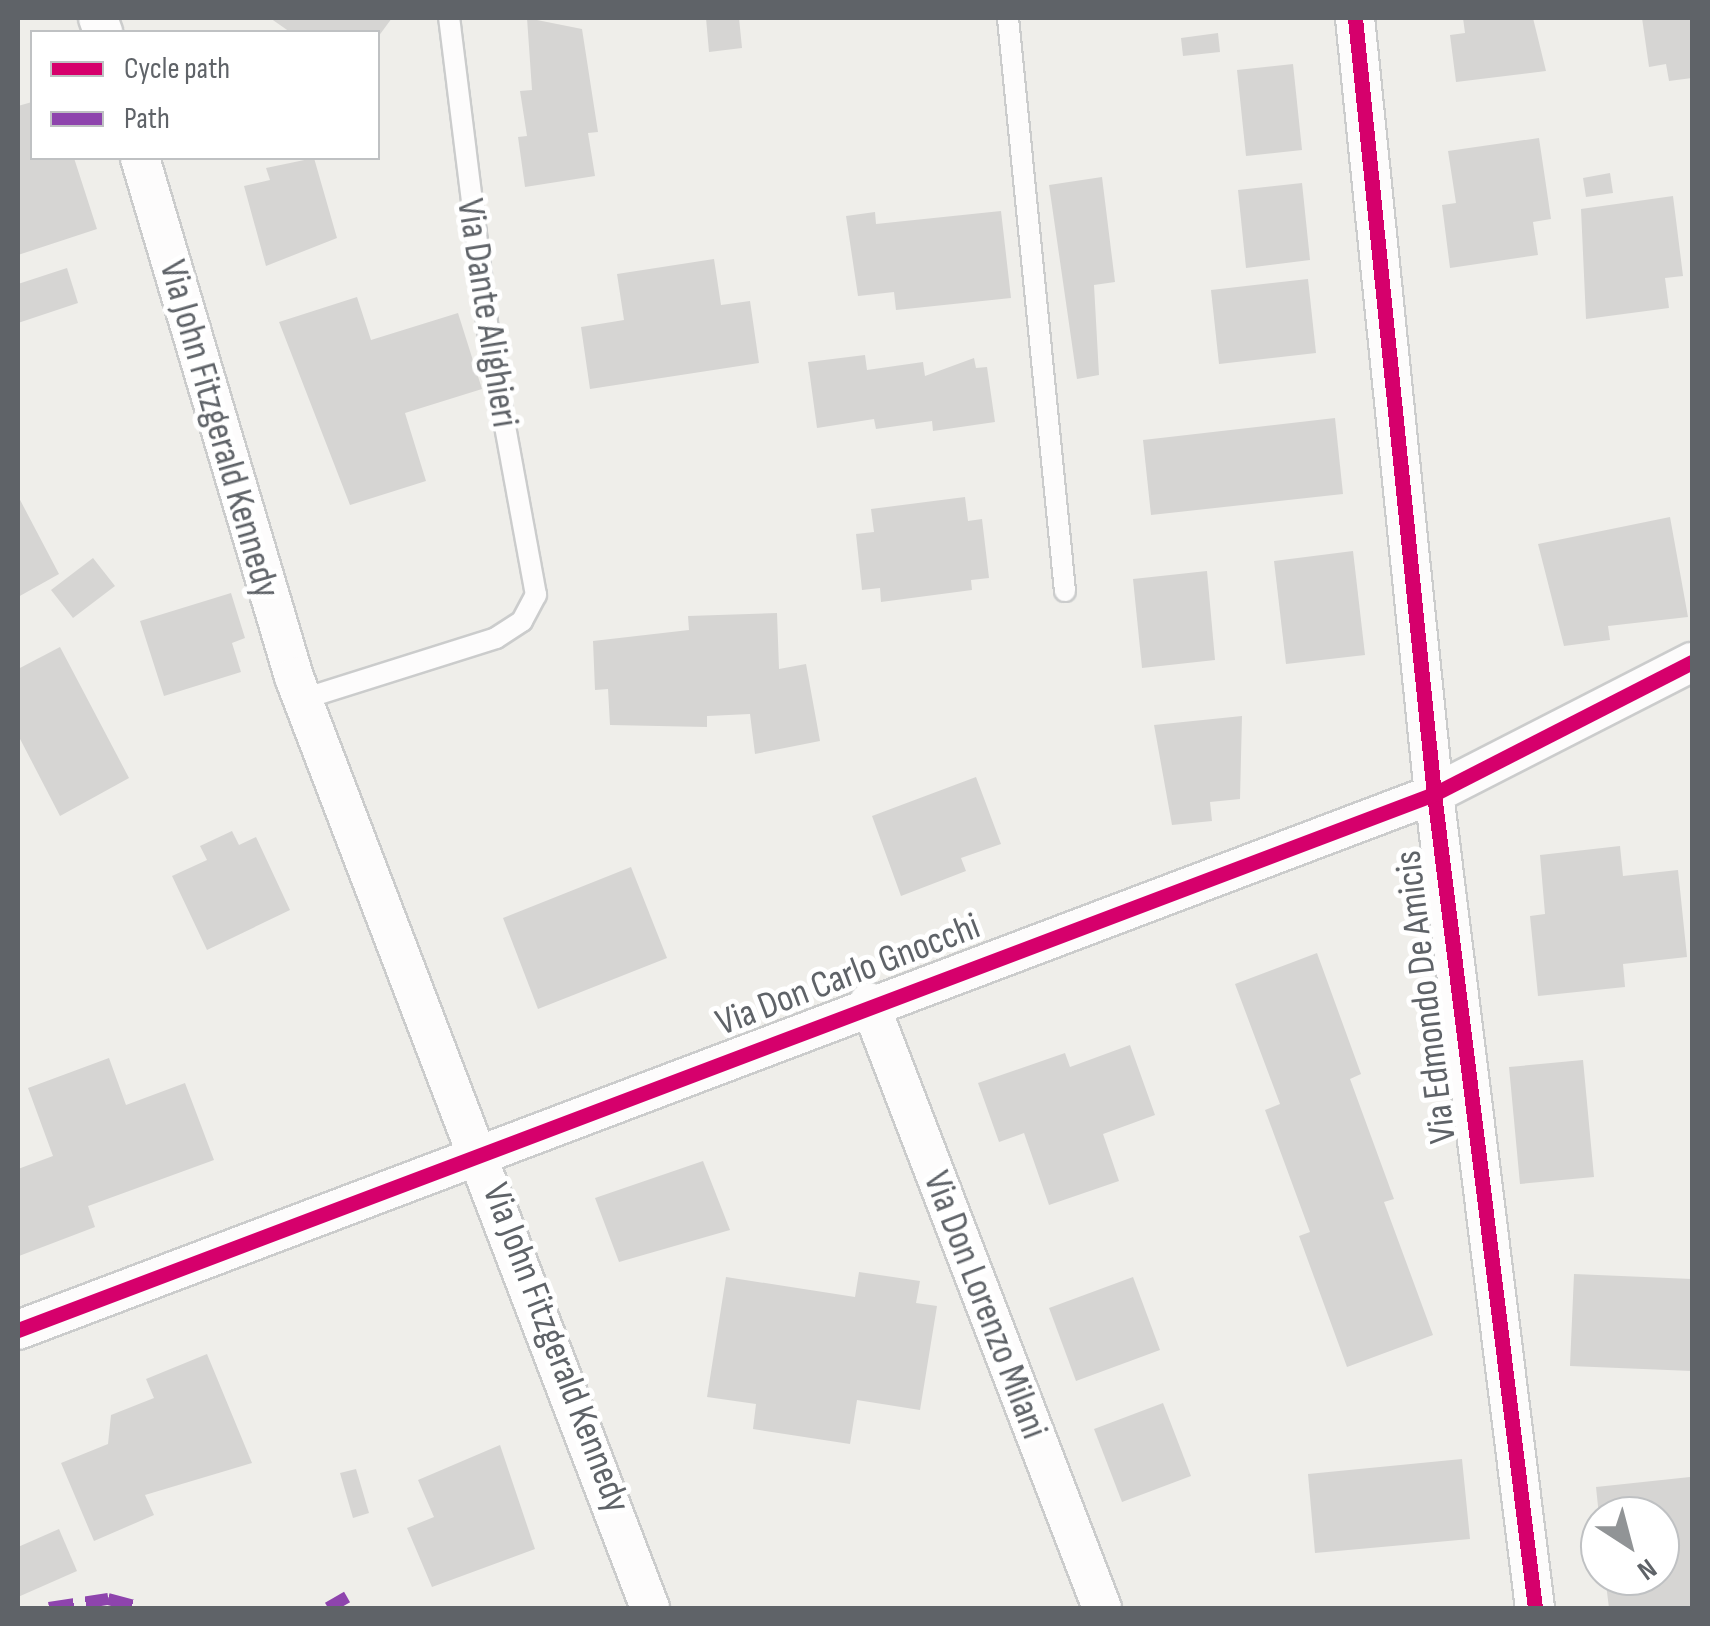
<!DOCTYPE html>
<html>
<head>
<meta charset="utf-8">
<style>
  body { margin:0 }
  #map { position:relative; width:1710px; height:1626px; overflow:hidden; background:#efeeea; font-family:"Sofia Sans Condensed",sans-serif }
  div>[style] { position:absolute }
  .building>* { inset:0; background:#d6d5d3 }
  .roads { filter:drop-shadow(2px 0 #cbcccc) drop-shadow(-2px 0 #cbcccc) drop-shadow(0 2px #cbcccc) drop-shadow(0 -2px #cbcccc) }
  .service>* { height:20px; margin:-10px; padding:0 10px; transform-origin:10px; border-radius:10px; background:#fdfcfc }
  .minor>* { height:38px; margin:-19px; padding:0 19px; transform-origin:19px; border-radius:19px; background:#fdfcfc }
  .quiet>* { height:12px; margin-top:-6px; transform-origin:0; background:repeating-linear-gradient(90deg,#8e44ad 0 25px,transparent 0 37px) }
  .cycleway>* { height:15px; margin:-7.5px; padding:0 7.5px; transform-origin:7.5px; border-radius:7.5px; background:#d6006c }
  span { translate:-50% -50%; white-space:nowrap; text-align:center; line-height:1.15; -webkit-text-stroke:10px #fff; paint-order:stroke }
  .street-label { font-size:38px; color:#5f6368 }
  .frame { position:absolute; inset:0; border:20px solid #5f6368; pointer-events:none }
  .legend { position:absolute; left:30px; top:30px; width:350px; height:130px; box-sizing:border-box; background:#fff; border:2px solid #bfc1c3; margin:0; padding:12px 18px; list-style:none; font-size:30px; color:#5f6368 }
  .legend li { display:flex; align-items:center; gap:20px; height:50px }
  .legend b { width:50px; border:2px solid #bfc1c3 }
  .north { position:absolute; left:1580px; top:1496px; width:100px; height:100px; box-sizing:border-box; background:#fff; border:2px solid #bfc1c3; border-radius:50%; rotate:144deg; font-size:28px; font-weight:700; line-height:40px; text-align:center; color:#5f6368 }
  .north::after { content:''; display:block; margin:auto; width:35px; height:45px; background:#919496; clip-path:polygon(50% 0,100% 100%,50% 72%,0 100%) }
</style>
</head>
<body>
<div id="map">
  <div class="building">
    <div style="clip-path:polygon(270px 18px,392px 18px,378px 37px,290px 32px)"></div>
    <div style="clip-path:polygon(527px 18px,582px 29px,598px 132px,588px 133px,595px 176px,525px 187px,518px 137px,527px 136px,520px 91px,532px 90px)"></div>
    <div style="clip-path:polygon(706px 18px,739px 18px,742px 48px,709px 52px)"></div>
    <div style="clip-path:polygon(1463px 18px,1533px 18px,1546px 71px,1456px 82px,1450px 35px,1465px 33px)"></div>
    <div style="clip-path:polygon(1642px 18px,1692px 18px,1692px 78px,1669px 81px,1666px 64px,1649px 67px)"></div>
    <div style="clip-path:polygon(1218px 33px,1220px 52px,1183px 56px,1181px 38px)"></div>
    <div style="clip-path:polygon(1293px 64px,1302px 150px,1246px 156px,1237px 70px)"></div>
    <div style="clip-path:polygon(32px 102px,32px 158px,74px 158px,97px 229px,18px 255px,18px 106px)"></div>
    <div style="clip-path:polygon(1539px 138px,1551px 219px,1533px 222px,1538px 255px,1450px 268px,1442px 205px,1456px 203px,1448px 151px)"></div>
    <div style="clip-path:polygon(314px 158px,337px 238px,266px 266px,244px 186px,270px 180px,266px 168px)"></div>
    <div style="clip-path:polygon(1610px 173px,1613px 193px,1586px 197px,1583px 178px)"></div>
    <div style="clip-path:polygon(1102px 177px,1115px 282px,1094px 285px,1099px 375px,1077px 379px,1049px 185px)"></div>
    <div style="clip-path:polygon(1302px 183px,1310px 260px,1246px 268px,1238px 190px)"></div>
    <div style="clip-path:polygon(1673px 196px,1683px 276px,1665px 278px,1669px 308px,1586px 319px,1581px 209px)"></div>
    <div style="clip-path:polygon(1001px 211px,1011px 298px,896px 310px,894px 292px,858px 296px,846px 216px,875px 212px,876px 224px)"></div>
    <div style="clip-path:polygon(714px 259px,721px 305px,750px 301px,759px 363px,590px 389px,581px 327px,624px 320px,617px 274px)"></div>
    <div style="clip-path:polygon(67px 268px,78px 303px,18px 323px,18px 284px)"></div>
    <div style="clip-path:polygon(1308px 279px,1316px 353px,1219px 364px,1211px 290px)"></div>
    <div style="clip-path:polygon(357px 297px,371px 340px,458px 313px,482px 389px,405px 413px,426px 481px,350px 505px,279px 322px)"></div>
    <div style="clip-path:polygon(865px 355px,867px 370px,923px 362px,925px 376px,974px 358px,976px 368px,987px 367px,995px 422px,933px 431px,932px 421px,876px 429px,874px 419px,817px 428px,808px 362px)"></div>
    <div style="clip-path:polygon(1335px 418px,1343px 494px,1151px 515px,1143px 440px)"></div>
    <div style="clip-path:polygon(18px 496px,59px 574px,18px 597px)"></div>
    <div style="clip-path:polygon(965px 497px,968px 521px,982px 519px,989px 578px,971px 580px,972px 590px,881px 602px,880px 588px,862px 590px,856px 534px,874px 532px,871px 509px)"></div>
    <div style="clip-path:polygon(1670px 517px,1688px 617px,1608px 626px,1610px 640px,1564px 646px,1538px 544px)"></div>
    <div style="clip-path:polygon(1353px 551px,1365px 655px,1286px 664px,1274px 561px)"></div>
    <div style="clip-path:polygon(93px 558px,115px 586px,73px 618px,51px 590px)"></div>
    <div style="clip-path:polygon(1207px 571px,1215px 660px,1142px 668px,1133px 579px)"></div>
    <div style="clip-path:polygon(231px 593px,245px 638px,232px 643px,241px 672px,164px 696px,140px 621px)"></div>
    <div style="clip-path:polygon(777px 613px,779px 669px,806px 664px,820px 741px,755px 754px,750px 714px,707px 716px,707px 727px,610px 725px,608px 689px,595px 690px,593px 641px,689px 630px,688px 616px)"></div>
    <div style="clip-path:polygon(60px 647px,129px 778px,60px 816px,18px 735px,18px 669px)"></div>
    <div style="clip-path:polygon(1242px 716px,1240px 799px,1210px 802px,1212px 821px,1172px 825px,1154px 725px)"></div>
    <div style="clip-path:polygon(976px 777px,1001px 844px,961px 858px,966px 871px,901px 896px,872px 816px)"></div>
    <div style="clip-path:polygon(232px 831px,239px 845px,256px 837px,290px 910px,207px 950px,172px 876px,207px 860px,200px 846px)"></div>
    <div style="clip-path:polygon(1620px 846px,1623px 876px,1678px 870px,1687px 957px,1623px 964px,1625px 987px,1538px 996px,1530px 916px,1545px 914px,1540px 855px)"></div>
    <div style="clip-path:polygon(631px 867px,667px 958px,538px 1009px,503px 918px)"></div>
    <div style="clip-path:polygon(1317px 953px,1361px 1074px,1350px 1079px,1394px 1199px,1384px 1202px,1433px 1335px,1347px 1367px,1299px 1236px,1310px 1232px,1265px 1110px,1280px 1104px,1235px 984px)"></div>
    <div style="clip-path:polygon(1130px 1045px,1155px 1115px,1103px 1134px,1119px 1181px,1049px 1205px,1024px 1133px,999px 1142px,978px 1083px,1065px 1053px,1070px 1067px)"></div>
    <div style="clip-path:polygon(109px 1058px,126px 1105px,185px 1083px,214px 1160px,88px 1206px,95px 1227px,19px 1256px,18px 1169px,53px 1156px,28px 1088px)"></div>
    <div style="clip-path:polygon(1583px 1060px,1594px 1177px,1520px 1184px,1509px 1067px)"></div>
    <div style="clip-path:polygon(703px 1161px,730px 1230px,619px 1262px,595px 1198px)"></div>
    <div style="clip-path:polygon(859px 1272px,920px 1281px,916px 1303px,937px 1306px,920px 1410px,857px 1400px,850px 1444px,753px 1429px,756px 1404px,707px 1397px,726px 1277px,855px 1297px)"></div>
    <div style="clip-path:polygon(1574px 1274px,1692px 1279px,1692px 1371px,1570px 1366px)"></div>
    <div style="clip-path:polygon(1133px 1277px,1160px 1350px,1076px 1381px,1049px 1308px)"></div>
    <div style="clip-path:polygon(207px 1354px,252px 1463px,145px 1495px,154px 1515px,94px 1541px,61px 1463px,108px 1444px,111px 1415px,154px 1398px,146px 1379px)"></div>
    <div style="clip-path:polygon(1163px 1403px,1191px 1476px,1122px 1502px,1094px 1429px)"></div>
    <div style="clip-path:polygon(500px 1445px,535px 1549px,432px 1587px,407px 1528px,434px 1517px,418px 1480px)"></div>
    <div style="clip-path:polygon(1462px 1459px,1470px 1539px,1315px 1553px,1308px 1474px)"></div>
    <div style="clip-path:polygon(356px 1469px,369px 1513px,353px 1518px,340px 1473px)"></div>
    <div style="clip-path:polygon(1690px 1477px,1692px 1608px,1609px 1608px,1605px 1576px,1660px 1576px,1660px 1516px,1599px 1516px,1596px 1487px)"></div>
    <div style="clip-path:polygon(59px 1529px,77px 1571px,18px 1597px,18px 1547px)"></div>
  </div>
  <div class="roads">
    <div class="service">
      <div style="left:1008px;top:18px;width:576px;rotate:84.32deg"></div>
      <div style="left:303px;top:699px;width:202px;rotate:-17.5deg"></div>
      <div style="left:496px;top:638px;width:31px;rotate:-33deg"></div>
      <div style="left:522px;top:621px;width:30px;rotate:-62deg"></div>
      <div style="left:536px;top:595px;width:261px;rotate:-100.4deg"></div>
      <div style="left:489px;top:338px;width:322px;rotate:-97.1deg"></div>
    </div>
    <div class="minor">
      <div style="left:98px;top:18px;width:15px;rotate:70deg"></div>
      <div style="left:1355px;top:18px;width:780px;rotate:84.19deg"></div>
      <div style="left:1434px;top:794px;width:820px;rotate:82.93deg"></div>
      <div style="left:140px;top:158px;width:541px;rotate:73.47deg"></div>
      <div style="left:294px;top:677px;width:997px;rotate:69.07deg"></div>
      <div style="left:869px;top:1002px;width:649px;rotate:68.97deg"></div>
      <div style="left:18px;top:1330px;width:1514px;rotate:-20.73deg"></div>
      <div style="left:1434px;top:794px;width:290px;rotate:-27.1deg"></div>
    </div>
  </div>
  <div class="quiet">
    <div style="left:49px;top:1608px;width:60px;rotate:-8.7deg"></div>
    <div style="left:108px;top:1599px;width:35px;rotate:15deg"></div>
    <div style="left:328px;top:1608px;width:22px;rotate:-30deg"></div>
  </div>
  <div class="cycleway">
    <div style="left:1355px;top:18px;width:780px;rotate:84.19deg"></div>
    <div style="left:1434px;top:794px;width:820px;rotate:82.93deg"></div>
    <div style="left:18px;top:1330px;width:1514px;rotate:-20.73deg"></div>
    <div style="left:1434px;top:794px;width:290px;rotate:-27.1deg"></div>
  </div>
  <div class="street-label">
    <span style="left:487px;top:313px;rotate:81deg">Via Dante Alighieri</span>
    <span style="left:219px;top:429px;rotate:74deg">Via John Fitzgerald Kennedy</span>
    <span style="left:848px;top:975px;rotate:-21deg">Via Don Carlo Gnocchi</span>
    <span style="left:1426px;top:997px;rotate:-97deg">Via Edmondo De Amicis</span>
    <span style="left:985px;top:1305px;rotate:69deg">Via Don Lorenzo Milani</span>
    <span style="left:556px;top:1348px;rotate:69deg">Via John Fitzgerald Kennedy</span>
  </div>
  <div class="frame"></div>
  <ul class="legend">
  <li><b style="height:12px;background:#d6006c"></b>Cycle path</li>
  <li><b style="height:12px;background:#8e44ad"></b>Path</li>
  </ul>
  <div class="north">N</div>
</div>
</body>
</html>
